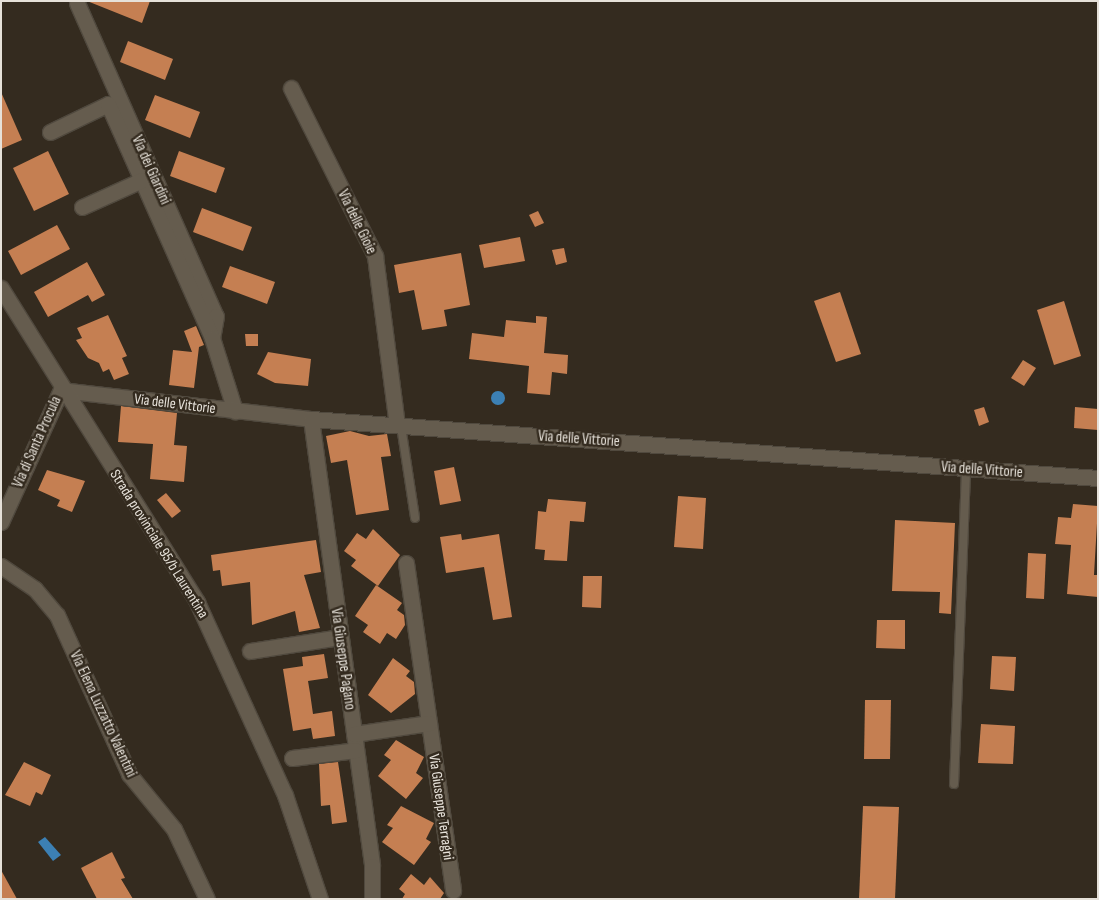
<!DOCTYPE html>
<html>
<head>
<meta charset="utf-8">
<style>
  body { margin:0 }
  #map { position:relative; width:1099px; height:900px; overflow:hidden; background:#342b1f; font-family:"Sofia Sans Condensed",sans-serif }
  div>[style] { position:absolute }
  .water>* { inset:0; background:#3c80b4 }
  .round { border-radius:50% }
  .building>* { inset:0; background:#c57f52 }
  .roads { filter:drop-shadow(1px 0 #50493e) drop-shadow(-1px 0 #50493e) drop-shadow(0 1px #50493e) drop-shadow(0 -1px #50493e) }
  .lane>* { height:8px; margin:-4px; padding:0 4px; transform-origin:4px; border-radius:4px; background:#655c4e }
  .street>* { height:15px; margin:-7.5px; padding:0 7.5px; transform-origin:7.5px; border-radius:7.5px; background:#655c4e }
  .secondary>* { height:15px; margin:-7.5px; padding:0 7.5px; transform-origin:7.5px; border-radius:7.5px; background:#655c4e }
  span { translate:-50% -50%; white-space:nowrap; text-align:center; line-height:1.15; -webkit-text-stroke:5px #342b1f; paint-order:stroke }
  .street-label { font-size:15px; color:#e6e1d9 }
  .frame { position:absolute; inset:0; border:2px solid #e6e1d9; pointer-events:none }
</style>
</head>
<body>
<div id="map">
  <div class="water">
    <div class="round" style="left:491px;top:391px;width:14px;height:14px"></div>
    <div style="clip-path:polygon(45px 837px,61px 855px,53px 861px,38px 842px)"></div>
  </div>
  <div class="building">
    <div style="clip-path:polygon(87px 1px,150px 1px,142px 23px)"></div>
    <div style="clip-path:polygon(128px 41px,173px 59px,165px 80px,120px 62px)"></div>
    <div style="clip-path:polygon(1px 92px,22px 140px,1px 149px)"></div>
    <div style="clip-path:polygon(155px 95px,200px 112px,190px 138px,145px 120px)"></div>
    <div style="clip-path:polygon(48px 151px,69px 194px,34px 211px,13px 168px)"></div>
    <div style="clip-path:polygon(179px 151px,225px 168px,216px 193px,170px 176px)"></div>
    <div style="clip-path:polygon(202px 208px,252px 227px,243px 251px,193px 232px)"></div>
    <div style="clip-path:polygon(538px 211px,544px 223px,535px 227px,529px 215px)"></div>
    <div style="clip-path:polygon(57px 225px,70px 249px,21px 275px,8px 251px)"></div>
    <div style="clip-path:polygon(520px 237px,525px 261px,484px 268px,479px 245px)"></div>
    <div style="clip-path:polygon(564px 248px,567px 262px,556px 265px,552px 250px)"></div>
    <div style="clip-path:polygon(461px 253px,470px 305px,444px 310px,447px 326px,422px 330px,414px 290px,399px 293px,394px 265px)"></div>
    <div style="clip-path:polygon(87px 262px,105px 295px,92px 302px,88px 295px,48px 317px,34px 292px)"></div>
    <div style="clip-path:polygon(230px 266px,275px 282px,267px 304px,222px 287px)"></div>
    <div style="clip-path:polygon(840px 292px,861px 354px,836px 362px,814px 301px)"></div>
    <div style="clip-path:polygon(1064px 301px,1081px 356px,1054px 365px,1037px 310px)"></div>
    <div style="clip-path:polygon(108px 315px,127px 356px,122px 358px,129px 374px,114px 380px,109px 369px,103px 372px,99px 363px,88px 358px,76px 340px,82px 338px,77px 328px)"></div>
    <div style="clip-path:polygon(536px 316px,547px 317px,544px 353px,568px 355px,567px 374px,552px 372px,550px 395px,527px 393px,529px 366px,469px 359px,472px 333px,504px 337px,506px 320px,536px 323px)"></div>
    <div style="clip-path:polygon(196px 326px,204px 345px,199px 347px,194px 388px,169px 385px,173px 350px,192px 352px,184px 331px)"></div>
    <div style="clip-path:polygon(245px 334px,258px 334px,258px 346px,246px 346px)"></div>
    <div style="clip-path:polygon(268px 352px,311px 359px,308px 386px,275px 383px,257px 374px)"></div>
    <div style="clip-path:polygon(1023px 360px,1036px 368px,1024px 386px,1011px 378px)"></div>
    <div style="clip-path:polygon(121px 406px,177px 413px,174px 445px,187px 446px,184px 482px,150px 479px,153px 444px,118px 442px)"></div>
    <div style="clip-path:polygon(984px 407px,989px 422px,979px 426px,974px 410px)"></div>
    <div style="clip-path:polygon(1075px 407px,1098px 409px,1098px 430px,1074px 428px)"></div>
    <div style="clip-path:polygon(350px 431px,369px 436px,387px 434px,391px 456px,381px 457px,389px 510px,356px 515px,347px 460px,331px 463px,326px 436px)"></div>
    <div style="clip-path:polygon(454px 467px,461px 501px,440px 505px,434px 471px)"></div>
    <div style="clip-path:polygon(47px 470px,85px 481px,72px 512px,57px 506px,60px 500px,38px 490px)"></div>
    <div style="clip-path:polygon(166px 493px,181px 511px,172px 518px,157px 500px)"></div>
    <div style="clip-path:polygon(678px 496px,706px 498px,703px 549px,674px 547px)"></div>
    <div style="clip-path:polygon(548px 499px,586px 502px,584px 522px,570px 521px,567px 561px,544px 560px,545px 550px,535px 549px,538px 511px,546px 512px)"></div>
    <div style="clip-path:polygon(1073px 504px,1098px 506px,1094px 575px,1098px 575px,1098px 597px,1067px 594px,1071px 545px,1055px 544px,1058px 517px,1071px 518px)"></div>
    <div style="clip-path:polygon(895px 520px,955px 523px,951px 614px,939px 613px,940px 592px,892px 591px)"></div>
    <div style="clip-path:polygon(373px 529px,400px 555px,378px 586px,351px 566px,356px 560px,344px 551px,357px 533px,366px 539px)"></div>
    <div style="clip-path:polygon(461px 534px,462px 540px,499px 534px,512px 617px,493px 620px,484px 567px,446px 573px,440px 537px)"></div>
    <div style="clip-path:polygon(316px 540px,321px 572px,304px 575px,320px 628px,299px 632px,295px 611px,252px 625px,250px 582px,222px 586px,220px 570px,213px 571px,211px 555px)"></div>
    <div style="clip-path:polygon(1028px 553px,1046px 554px,1044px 599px,1026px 598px)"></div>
    <div style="clip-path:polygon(583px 576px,602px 576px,601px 608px,582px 607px)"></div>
    <div style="clip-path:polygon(376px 585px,402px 603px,397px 610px,404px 615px,405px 625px,396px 639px,387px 633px,380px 644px,363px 632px,368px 625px,355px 616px)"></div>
    <div style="clip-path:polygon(877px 620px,905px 620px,905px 649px,876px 648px)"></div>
    <div style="clip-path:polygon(324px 654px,328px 678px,308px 681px,310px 693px,313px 714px,332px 711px,335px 736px,313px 739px,311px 728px,293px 731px,283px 669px,303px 666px,302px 657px)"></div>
    <div style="clip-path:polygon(992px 656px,1016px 657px,1014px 691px,990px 689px)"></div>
    <div style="clip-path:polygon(393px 658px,410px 671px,406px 676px,414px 682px,415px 694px,391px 713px,368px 695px)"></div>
    <div style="clip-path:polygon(865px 700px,891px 700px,890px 759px,864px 759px)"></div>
    <div style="clip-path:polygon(981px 724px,1015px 726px,1013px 764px,978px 763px)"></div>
    <div style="clip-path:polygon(396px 740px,424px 757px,416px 773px,423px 778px,406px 799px,378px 776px,391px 760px,384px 755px)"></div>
    <div style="clip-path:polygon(24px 762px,51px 775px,42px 795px,36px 792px,30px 806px,5px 795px)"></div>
    <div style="clip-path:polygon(338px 762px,347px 822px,332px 824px,330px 805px,321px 806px,319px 764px)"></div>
    <div style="clip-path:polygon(401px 806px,434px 823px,426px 839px,431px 842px,414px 865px,382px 842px,393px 828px,387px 825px)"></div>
    <div style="clip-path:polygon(863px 806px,899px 807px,895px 899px,859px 899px)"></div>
    <div style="clip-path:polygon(112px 852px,125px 878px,121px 879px,133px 899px,97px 899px,81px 868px)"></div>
    <div style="clip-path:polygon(1px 870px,17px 899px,1px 899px)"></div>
    <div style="clip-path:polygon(411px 874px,424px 885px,430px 877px,444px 893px,440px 899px,402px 899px,405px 894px,399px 889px)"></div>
  </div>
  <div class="roads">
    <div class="lane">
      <div style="left:401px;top:426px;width:93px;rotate:81.3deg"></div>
      <div style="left:954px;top:784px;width:316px;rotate:-87.8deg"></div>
    </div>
    <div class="street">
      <div style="left:77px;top:3px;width:342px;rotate:66.1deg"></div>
      <div style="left:216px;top:316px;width:22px;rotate:100deg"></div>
      <div style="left:291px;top:88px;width:188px;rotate:63.4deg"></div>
      <div style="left:375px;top:256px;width:170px;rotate:82.6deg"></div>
      <div style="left:50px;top:132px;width:64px;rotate:-25.8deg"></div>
      <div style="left:108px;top:104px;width:256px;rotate:66deg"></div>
      <div style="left:212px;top:338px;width:77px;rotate:72.5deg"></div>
      <div style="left:82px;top:207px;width:66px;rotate:-24.2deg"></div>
      <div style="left:311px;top:419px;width:451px;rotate:82.2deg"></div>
      <div style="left:372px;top:866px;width:33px;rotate:90deg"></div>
      <div style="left:1px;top:522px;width:145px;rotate:-65.6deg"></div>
      <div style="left:61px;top:390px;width:252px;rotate:6.6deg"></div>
      <div style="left:311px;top:419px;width:789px;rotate:4.29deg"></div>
      <div style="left:406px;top:563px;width:331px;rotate:81.8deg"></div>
      <div style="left:1px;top:566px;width:41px;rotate:34.1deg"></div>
      <div style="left:35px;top:589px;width:34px;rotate:50deg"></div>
      <div style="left:57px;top:615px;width:175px;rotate:65.6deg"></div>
      <div style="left:129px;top:774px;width:71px;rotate:50.7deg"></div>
      <div style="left:174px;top:829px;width:77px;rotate:64.8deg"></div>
      <div style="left:250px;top:651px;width:91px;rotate:-8.8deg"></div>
      <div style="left:354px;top:734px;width:76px;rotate:-8.3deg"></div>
      <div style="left:292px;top:758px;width:64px;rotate:-7.1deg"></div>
    </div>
    <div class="secondary">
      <div style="left:1px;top:288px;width:370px;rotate:58deg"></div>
      <div style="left:197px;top:602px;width:212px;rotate:65.5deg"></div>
      <div style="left:285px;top:795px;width:110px;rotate:71.4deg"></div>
    </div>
  </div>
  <div class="street-label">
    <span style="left:151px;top:170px;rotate:66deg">Via dei Giardini</span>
    <span style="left:357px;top:222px;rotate:64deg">Via delle Gioie</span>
    <span style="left:175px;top:404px;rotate:7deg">Via delle Vittorie</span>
    <span style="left:579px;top:439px;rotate:4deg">Via delle Vittorie</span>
    <span style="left:37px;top:442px;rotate:-66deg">Via di Santa Procula</span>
    <span style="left:982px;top:470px;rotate:4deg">Via delle Vittorie</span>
    <span style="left:159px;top:544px;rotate:58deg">Strada provinciale 95/b Laurentina</span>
    <span style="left:343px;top:659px;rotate:82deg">Via Giuseppe Pagano</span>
    <span style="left:103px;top:714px;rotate:65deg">Via Elena Luzzatto Valentini</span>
    <span style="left:441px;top:807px;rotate:82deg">Via Giuseppe Terragni</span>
  </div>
  <div class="frame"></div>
</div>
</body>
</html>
